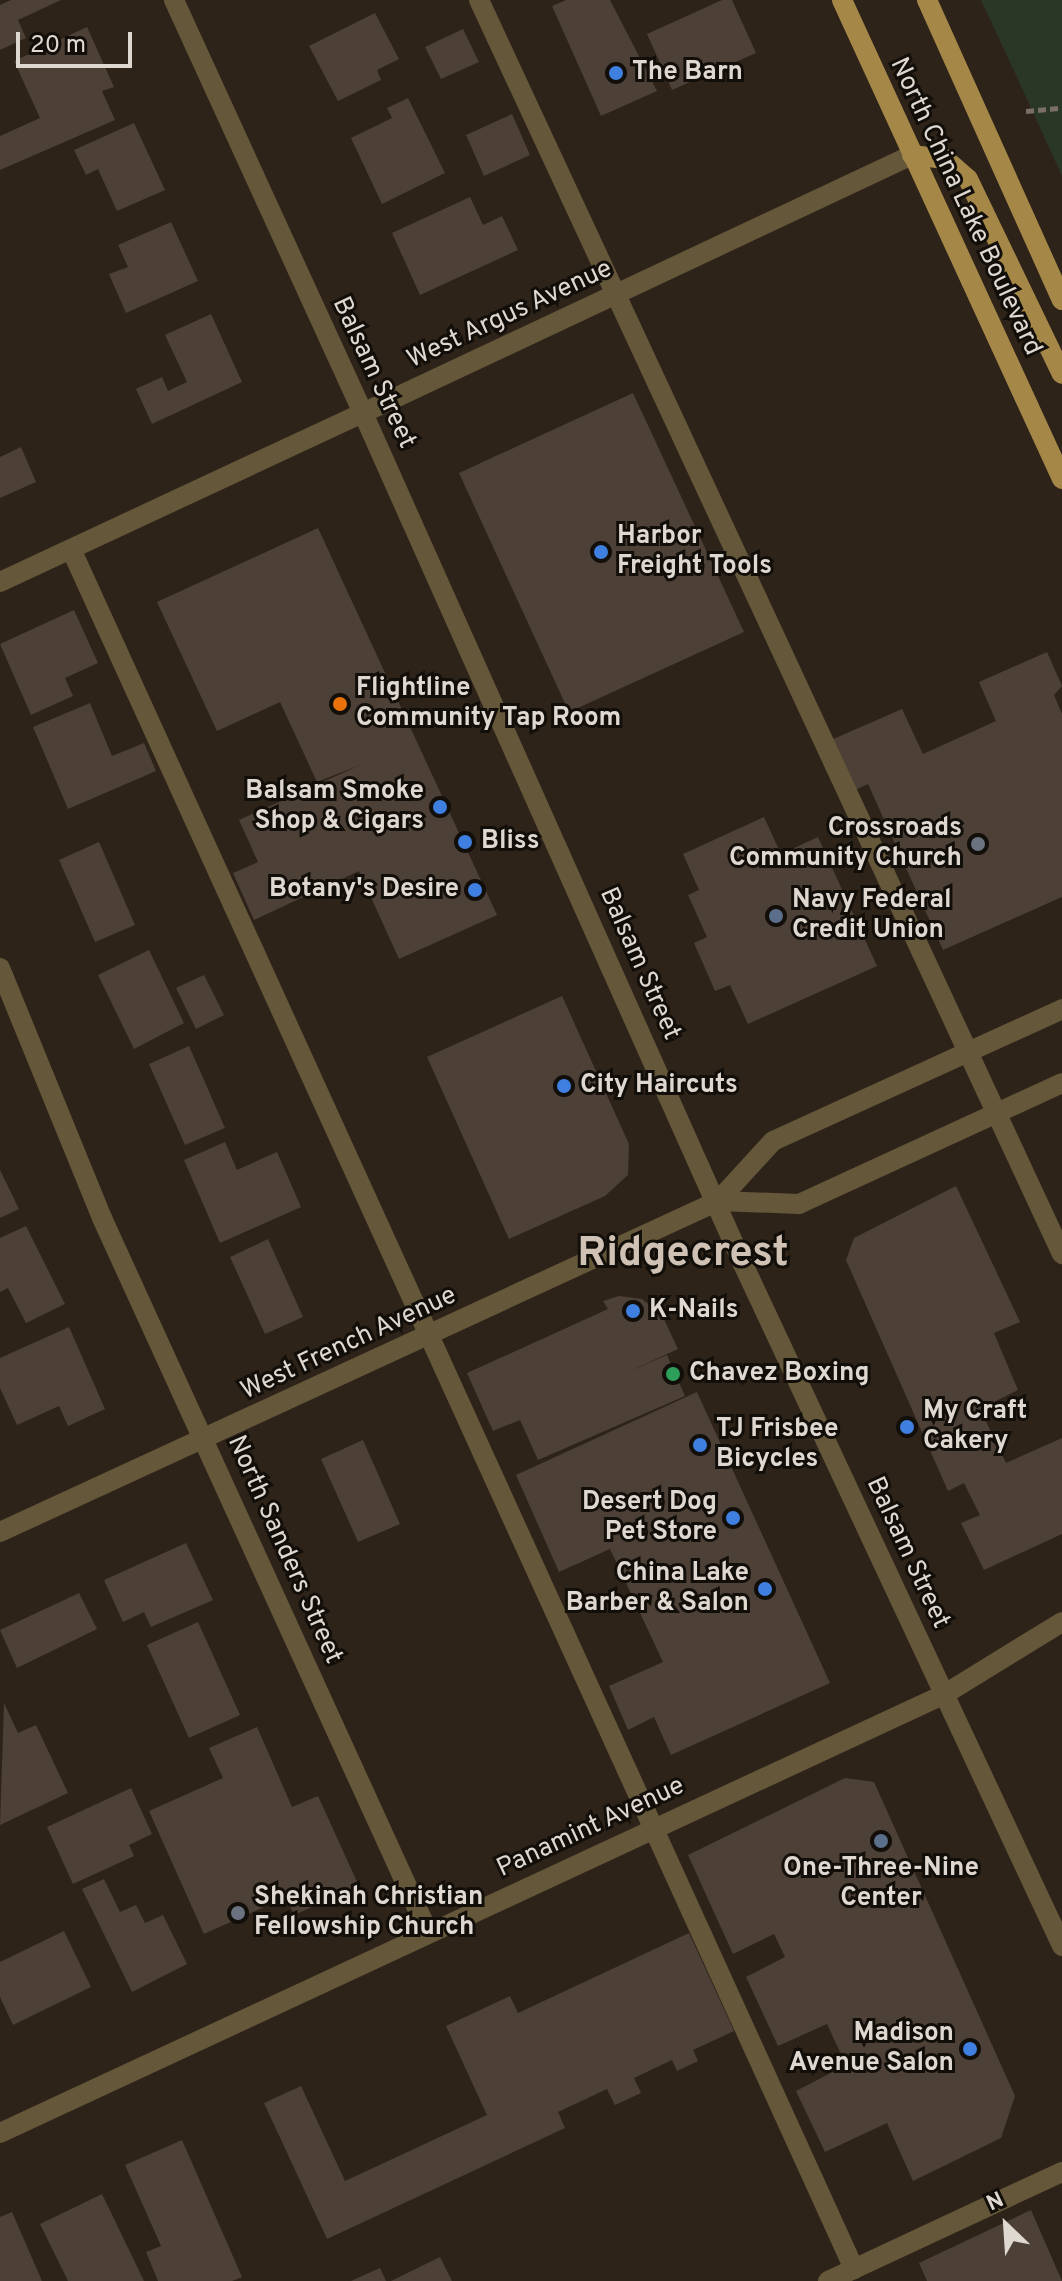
<!DOCTYPE html>
<html>
<head>
<meta charset="utf-8">
<style>
  body { margin:0 }
  #map { position:relative; width:1062px; height:2281px; overflow:hidden; background:#2e2319; font-family:Overpass,sans-serif }
  div>[style] { position:absolute }
  .green>* { inset:0; background:#2b3726 }
  .building>* { inset:0; background:#4d4036 }
  .path>* { height:5px; margin-top:-2.5px; transform-origin:0; background:repeating-linear-gradient(90deg,#796f67 0 8px,transparent 0 12px) }
  .service>* { height:20px; margin:-10px; padding:0 10px; transform-origin:10px; border-radius:10px; background:#65573a }
  .minor>* { height:20px; margin:-10px; padding:0 10px; transform-origin:10px; border-radius:10px; background:#65573a }
  .tertiary>* { height:20px; margin:-10px; padding:0 10px; transform-origin:10px; border-radius:10px; background:#65573a }
  .primary>* { height:20px; margin:-10px; padding:0 10px; transform-origin:10px; border-radius:10px; background:#a58748 }
  .dots>* { width:22px; height:22px; translate:-50% -50%; box-sizing:border-box; border:4px solid #120e09; border-radius:50% }
  span { translate:-50% -50%; white-space:nowrap; text-align:center; line-height:1.15; -webkit-text-stroke:6px #120e09; paint-order:stroke }
  .poi-label { font-size:26px; color:#dfd8d1; font-weight:700 }
  .left { translate:0 -50%; text-align:left }
  .right { translate:-100% -50%; text-align:right }
  .street-label { font-size:26px; color:#dfd8d1 }
  .town-label { font-size:42px; color:#cfc1b3; font-weight:700 }
  .north { position:absolute; left:966px; top:2185px; width:80px; height:80px; -webkit-text-stroke:6px #120e09; paint-order:stroke; rotate:335deg; font-size:22px; font-weight:700; line-height:32px; text-align:center; color:#dfd8d1 }
  .north::after { content:''; display:block; margin:auto; width:28px; height:36px; background:#dfd8d1; clip-path:polygon(50% 0,100% 100%,50% 72%,0 100%) }
  .scale { position:absolute; left:16px; top:32px; width:116px; height:36px; box-sizing:border-box; border:4px solid #dfd8d1; border-top:0; padding-left:10px; font-size:24px; line-height:28px; white-space:nowrap; color:#dfd8d1; -webkit-text-stroke:6px #120e09; paint-order:stroke }
</style>
</head>
<body>
<div id="map">
  <div class="green">
    <div style="clip-path:polygon(981px 0,1062px 0,1062px 176px,1021px 86px)"></div>
  </div>
  <div class="building">
    <div style="clip-path:polygon(11px 0,61px 0,18px 20px,26px 38px,0 50px,0 5px)"></div>
    <div style="clip-path:polygon(566px 0,610px 0,657px 91px,601px 116px,552px 6px)"></div>
    <div style="clip-path:polygon(722px 0,732px 0,756px 53px,672px 90px,647px 34px)"></div>
    <div style="clip-path:polygon(375px 13px,399px 59px,377px 70px,381px 80px,338px 101px,309px 46px)"></div>
    <div style="clip-path:polygon(87px 27px,114px 87px,102px 91px,115px 120px,0 170px,0 136px,40px 118px,14px 61px)"></div>
    <div style="clip-path:polygon(463px 29px,479px 62px,441px 79px,425px 47px)"></div>
    <div style="clip-path:polygon(408px 98px,445px 173px,382px 204px,351px 138px,392px 118px,387px 108px)"></div>
    <div style="clip-path:polygon(512px 114px,530px 155px,484px 176px,466px 135px)"></div>
    <div style="clip-path:polygon(134px 123px,165px 190px,117px 211px,98px 169px,86px 175px,74px 150px)"></div>
    <div style="clip-path:polygon(470px 197px,483px 225px,502px 216px,518px 250px,420px 295px,392px 233px)"></div>
    <div style="clip-path:polygon(171px 222px,198px 281px,126px 313px,109px 274px,128px 267px,118px 245px)"></div>
    <div style="clip-path:polygon(211px 314px,242px 382px,152px 424px,136px 389px,162px 377px,168px 391px,187px 382px,165px 335px)"></div>
    <div style="clip-path:polygon(633px 393px,744px 632px,569px 712px,459px 473px)"></div>
    <div style="clip-path:polygon(21px 447px,36px 482px,0 498px,0 457px)"></div>
    <div style="clip-path:polygon(318px 528px,497px 915px,399px 959px,359px 871px,254px 920px,233px 873px,258px 862px,239px 820px,360px 765px,317px 782px,280px 702px,217px 731px,157px 602px)"></div>
    <div style="clip-path:polygon(74px 610px,98px 663px,65px 678px,73px 696px,31px 715px,0 644px)"></div>
    <div style="clip-path:polygon(1047px 652px,1062px 686px,1054px 695px,1062px 714px,1062px 897px,943px 950px,868px 784px,853px 791px,831px 740px,902px 709px,923px 754px,996px 721px,979px 682px)"></div>
    <div style="clip-path:polygon(90px 703px,112px 756px,144px 743px,156px 771px,68px 809px,33px 727px)"></div>
    <div style="clip-path:polygon(764px 817px,781px 854px,818px 837px,877px 966px,748px 1024px,730px 985px,715px 991px,694px 943px,707px 937px,688px 895px,699px 890px,683px 854px)"></div>
    <div style="clip-path:polygon(99px 842px,135px 925px,95px 942px,59px 860px)"></div>
    <div style="clip-path:polygon(149px 950px,184px 1023px,134px 1049px,98px 975px)"></div>
    <div style="clip-path:polygon(204px 975px,224px 1015px,196px 1029px,176px 988px)"></div>
    <div style="clip-path:polygon(562px 996px,629px 1144px,628px 1175px,605px 1196px,509px 1239px,427px 1057px)"></div>
    <div style="clip-path:polygon(189px 1046px,225px 1128px,185px 1145px,149px 1064px)"></div>
    <div style="clip-path:polygon(225px 1142px,237px 1170px,277px 1152px,301px 1207px,220px 1243px,184px 1160px)"></div>
    <div style="clip-path:polygon(0 1170px,19px 1209px,0 1218px)"></div>
    <div style="clip-path:polygon(956px 1186px,1020px 1322px,994px 1333px,1018px 1390px,980px 1409px,1006px 1463px,1062px 1438px,1062px 1534px,984px 1570px,961px 1523px,980px 1515px,964px 1483px,948px 1491px,846px 1260px,854px 1238px)"></div>
    <div style="clip-path:polygon(26px 1226px,65px 1304px,26px 1323px,8px 1288px,0 1292px,0 1238px)"></div>
    <div style="clip-path:polygon(268px 1239px,303px 1317px,265px 1334px,230px 1257px)"></div>
    <div style="clip-path:polygon(619px 1296px,642px 1299px,662px 1315px,678px 1349px,626px 1373px,667px 1355px,685px 1396px,538px 1460px,520px 1420px,493px 1431px,467px 1373px,608px 1309px,603px 1301px)"></div>
    <div style="clip-path:polygon(69px 1327px,105px 1409px,68px 1426px,59px 1406px,17px 1425px,0 1388px,0 1358px)"></div>
    <div style="clip-path:polygon(697px 1392px,830px 1683px,671px 1755px,654px 1717px,628px 1730px,609px 1686px,663px 1662px,610px 1549px,559px 1572px,516px 1475px)"></div>
    <div style="clip-path:polygon(363px 1440px,400px 1524px,358px 1542px,321px 1459px)"></div>
    <div style="clip-path:polygon(186px 1543px,213px 1600px,151px 1627px,144px 1612px,123px 1622px,104px 1580px)"></div>
    <div style="clip-path:polygon(79px 1593px,97px 1629px,17px 1668px,0 1630px)"></div>
    <div style="clip-path:polygon(198px 1622px,240px 1715px,189px 1738px,147px 1645px)"></div>
    <div style="clip-path:polygon(4px 1703px,18px 1733px,36px 1725px,68px 1793px,0 1825px)"></div>
    <div style="clip-path:polygon(257px 1727px,292px 1807px,318px 1796px,359px 1886px,294px 1915px,286px 1897px,204px 1934px,149px 1811px,223px 1778px,209px 1748px)"></div>
    <div style="clip-path:polygon(845px 1778px,874px 1782px,1015px 2096px,1001px 2138px,913px 2181px,887px 2123px,825px 2152px,796px 2091px,846px 2065px,827px 2024px,778px 2046px,746px 1977px,785px 1957px,774px 1934px,733px 1954px,688px 1855px)"></div>
    <div style="clip-path:polygon(131px 1788px,152px 1834px,129px 1845px,134px 1856px,73px 1884px,47px 1827px)"></div>
    <div style="clip-path:polygon(104px 1879px,120px 1912px,136px 1905px,145px 1923px,163px 1915px,187px 1964px,132px 1992px,82px 1889px)"></div>
    <div style="clip-path:polygon(64px 1931px,91px 1987px,13px 2025px,0 1997px,0 1962px)"></div>
    <div style="clip-path:polygon(689px 1933px,734px 2031px,693px 2050px,698px 2061px,677px 2071px,672px 2060px,634px 2078px,641px 2093px,615px 2105px,607px 2089px,558px 2112px,565px 2128px,327px 2239px,264px 2103px,301px 2086px,345px 2181px,487px 2115px,446px 2026px,510px 1996px,518px 2013px)"></div>
    <div style="clip-path:polygon(182px 2140px,242px 2277px,232px 2281px,158px 2281px,146px 2252px,161px 2246px,125px 2165px)"></div>
    <div style="clip-path:polygon(102px 2194px,144px 2281px,68px 2281px,40px 2224px)"></div>
    <div style="clip-path:polygon(1031px 2210px,1062px 2281px,927px 2281px,919px 2263px)"></div>
    <div style="clip-path:polygon(12px 2212px,42px 2281px,0 2281px,0 2217px)"></div>
    <div style="clip-path:polygon(440px 2257px,452px 2281px,391px 2281px)"></div>
    <div style="clip-path:polygon(380px 2268px,386px 2281px,351px 2281px)"></div>
  </div>
  <div class="path">
    <div style="left:1026px;top:111px;width:36px;rotate:-5deg"></div>
  </div>
  <div class="service">
    <div style="left:479px;top:0;width:1383px;rotate:65.07deg"></div>
    <div style="left:71px;top:549px;width:1890px;rotate:65.52deg"></div>
    <div style="left:945px;top:1694px;width:137px;rotate:-31.6deg"></div>
  </div>
  <div class="minor">
    <div style="left:0;top:582px;width:400px;rotate:-25deg"></div>
    <div style="left:363px;top:413px;width:454px;rotate:-114.6deg"></div>
    <div style="left:0;top:968px;width:270px;rotate:67.8deg"></div>
    <div style="left:102px;top:1218px;width:785px;rotate:65.46deg"></div>
    <div style="left:0;top:1532px;width:791px;rotate:-24.75deg"></div>
    <div style="left:0;top:2133px;width:1042px;rotate:-24.92deg"></div>
    <div style="left:828px;top:2281px;width:258px;rotate:-25deg"></div>
  </div>
  <div class="tertiary">
    <div style="left:912px;top:155px;width:607px;rotate:154.83deg"></div>
    <div style="left:363px;top:413px;width:932px;rotate:65.94deg"></div>
    <div style="left:743px;top:1264px;width:753px;rotate:64.93deg"></div>
    <div style="left:718px;top:1201px;width:81px;rotate:-47.5deg"></div>
    <div style="left:773px;top:1141px;width:318px;rotate:-24.5deg"></div>
    <div style="left:718px;top:1201px;width:81px;rotate:2.1deg"></div>
    <div style="left:799px;top:1204px;width:289px;rotate:-24.7deg"></div>
  </div>
  <div class="primary">
    <div style="left:842px;top:0;width:527px;rotate:65.33deg"></div>
    <div style="left:927px;top:0;width:329px;rotate:65.8deg"></div>
    <div style="left:912px;top:155px;width:33px;rotate:7deg"></div>
    <div style="left:945px;top:159px;width:30px;rotate:41deg"></div>
    <div style="left:968px;top:179px;width:216px;rotate:64.3deg"></div>
  </div>
  <div class="dots">
    <div style="left:616px;top:73px;background:#3f7fe0"></div>
    <div style="left:601px;top:552px;background:#3f7fe0"></div>
    <div style="left:340px;top:704px;background:#e8710a"></div>
    <div style="left:440px;top:807px;background:#3f7fe0"></div>
    <div style="left:465px;top:842px;background:#3f7fe0"></div>
    <div style="left:978px;top:844px;background:#6b7280"></div>
    <div style="left:475px;top:890px;background:#3f7fe0"></div>
    <div style="left:776px;top:916px;background:#5c6f8a"></div>
    <div style="left:564px;top:1086px;background:#3f7fe0"></div>
    <div style="left:633px;top:1311px;background:#3f7fe0"></div>
    <div style="left:673px;top:1374px;background:#2e9e5b"></div>
    <div style="left:907px;top:1427px;background:#3f7fe0"></div>
    <div style="left:700px;top:1445px;background:#3f7fe0"></div>
    <div style="left:733px;top:1518px;background:#3f7fe0"></div>
    <div style="left:765px;top:1589px;background:#3f7fe0"></div>
    <div style="left:881px;top:1841px;background:#5c6f8a"></div>
    <div style="left:238px;top:1913px;background:#6b7280"></div>
    <div style="left:970px;top:2049px;background:#3f7fe0"></div>
  </div>
  <div class="poi-label">
    <span class="left" style="left:632px;top:73px">The Barn</span>
    <span class="left" style="left:617px;top:552px">Harbor<br>Freight Tools</span>
    <span class="left" style="left:356px;top:704px">Flightline<br>Community Tap Room</span>
    <span class="right" style="left:424px;top:807px">Balsam Smoke<br>Shop &amp; Cigars</span>
    <span class="right" style="left:962px;top:844px">Crossroads<br>Community Church</span>
    <span class="left" style="left:481px;top:842px">Bliss</span>
    <span class="right" style="left:459px;top:890px">Botany's Desire</span>
    <span class="left" style="left:792px;top:916px">Navy Federal<br>Credit Union</span>
    <span class="left" style="left:580px;top:1086px">City Haircuts</span>
    <span class="left" style="left:649px;top:1311px">K-Nails</span>
    <span class="left" style="left:689px;top:1374px">Chavez Boxing</span>
    <span class="left" style="left:923px;top:1427px">My Craft<br>Cakery</span>
    <span class="left" style="left:716px;top:1445px">TJ Frisbee<br>Bicycles</span>
    <span class="right" style="left:717px;top:1518px">Desert Dog<br>Pet Store</span>
    <span class="right" style="left:749px;top:1589px">China Lake<br>Barber &amp; Salon</span>
    <span style="left:881px;top:1884px">One-Three-Nine<br>Center</span>
    <span class="left" style="left:254px;top:1913px">Shekinah Christian<br>Fellowship Church</span>
    <span class="right" style="left:954px;top:2049px">Madison<br>Avenue Salon</span>
  </div>
  <div class="street-label">
    <span style="left:965px;top:207px;rotate:65deg">North China Lake Boulevard</span>
    <span style="left:510px;top:315px;rotate:-25deg">West Argus Avenue</span>
    <span style="left:373px;top:373px;rotate:65deg">Balsam Street</span>
    <span style="left:639px;top:964px;rotate:66deg">Balsam Street</span>
    <span style="left:349px;top:1344px;rotate:-25deg">West French Avenue</span>
    <span style="left:284px;top:1550px;rotate:66deg">North Sanders Street</span>
    <span style="left:907px;top:1553px;rotate:65deg">Balsam Street</span>
    <span style="left:591px;top:1828px;rotate:-25deg">Panamint Avenue</span>
  </div>
  <div class="town-label">
    <span style="left:683px;top:1255px">Ridgecrest</span>
  </div>
  <div class="north">N</div>
  <div class="scale">20 m</div>
</div>
</body>
</html>
